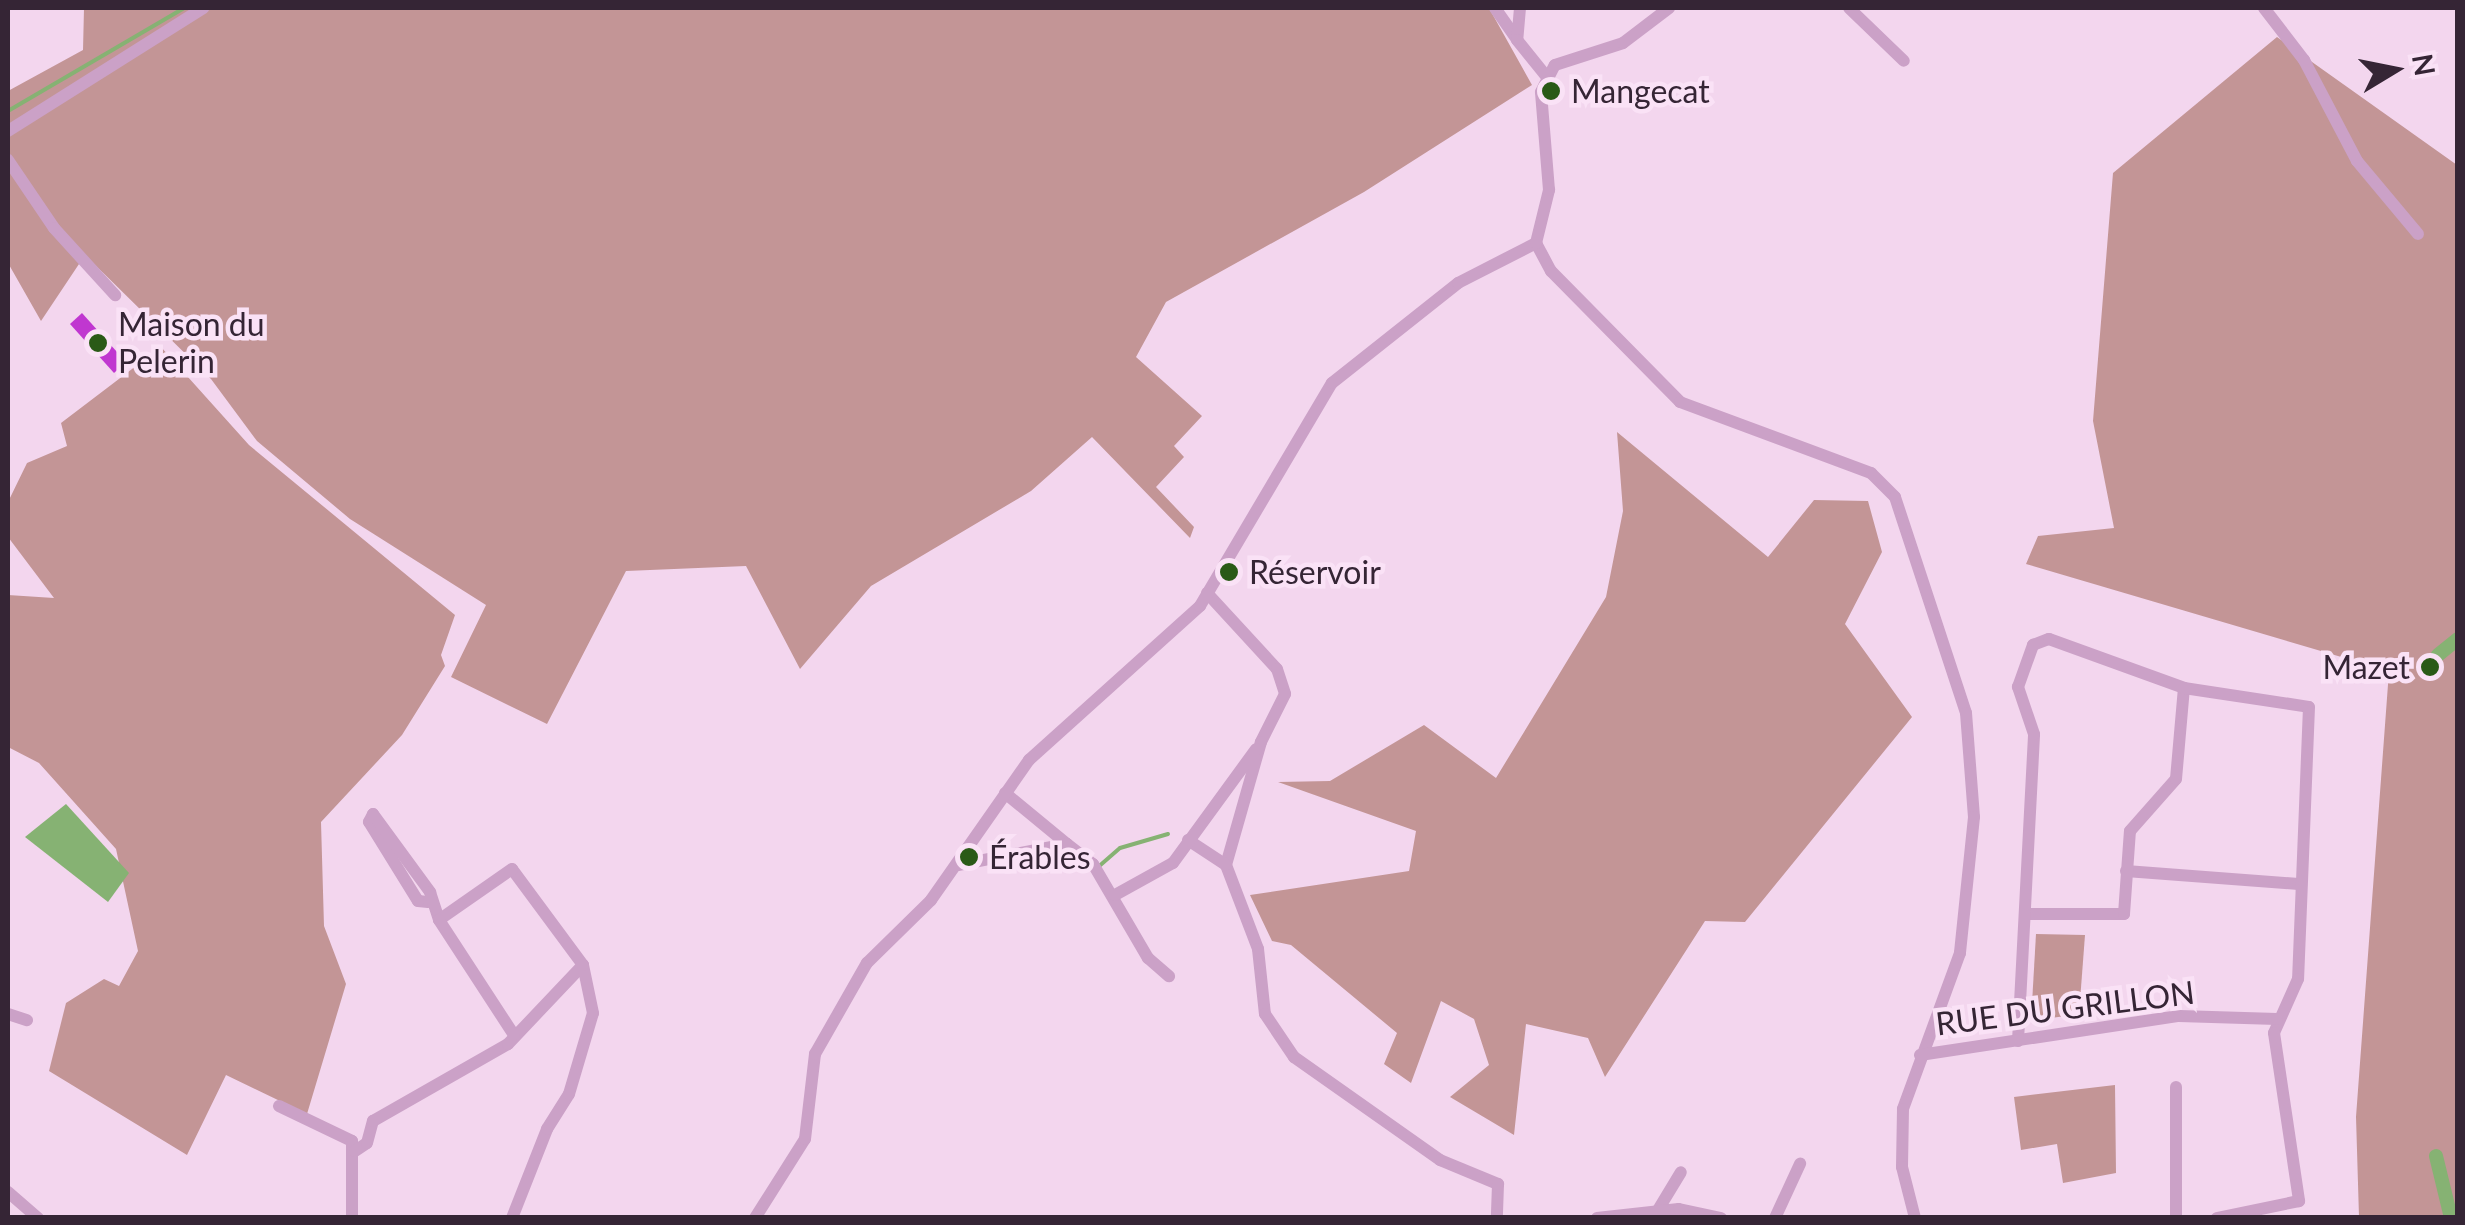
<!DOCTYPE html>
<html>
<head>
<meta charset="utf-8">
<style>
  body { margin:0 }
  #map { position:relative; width:2465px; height:1225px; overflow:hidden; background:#f3d6ee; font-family:Lato,sans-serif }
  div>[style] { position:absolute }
  .green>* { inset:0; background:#c39596 }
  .water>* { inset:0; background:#86b273 }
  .stream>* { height:4px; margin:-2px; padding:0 2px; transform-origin:2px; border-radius:2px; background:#86b273 }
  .canal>* { height:14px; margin:-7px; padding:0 7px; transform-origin:7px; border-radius:7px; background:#86b273 }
  .building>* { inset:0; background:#c037d0 }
  .minor>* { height:12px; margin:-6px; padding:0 6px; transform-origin:6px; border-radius:6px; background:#cba1c7 }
  .dots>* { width:28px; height:28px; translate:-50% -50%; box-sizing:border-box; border:5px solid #fae2f6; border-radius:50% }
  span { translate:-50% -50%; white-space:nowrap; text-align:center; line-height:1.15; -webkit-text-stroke:9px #fae2f6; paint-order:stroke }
  .poi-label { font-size:32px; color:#352535 }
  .left { translate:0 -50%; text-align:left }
  .right { translate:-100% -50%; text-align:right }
  .street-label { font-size:32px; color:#352535 }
  .frame { position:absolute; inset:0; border:10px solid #352535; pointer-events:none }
  .north { position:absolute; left:2345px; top:20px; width:100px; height:100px; -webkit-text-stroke:8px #fae2f6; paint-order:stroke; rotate:80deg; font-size:28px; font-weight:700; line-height:40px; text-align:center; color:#352535 }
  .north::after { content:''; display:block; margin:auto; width:35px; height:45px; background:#352535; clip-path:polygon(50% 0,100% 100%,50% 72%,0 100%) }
</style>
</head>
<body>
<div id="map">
  <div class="green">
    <div style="clip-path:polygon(84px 8px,1489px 8px,1532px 85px,1364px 192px,1166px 302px,1136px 357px,1202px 416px,1174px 446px,1184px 457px,1156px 487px,1194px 527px,1190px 538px,1092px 437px,1031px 491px,871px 586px,800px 669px,746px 566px,626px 571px,547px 724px,451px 677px,486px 605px,350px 519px,257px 441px,211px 379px,85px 255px,41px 321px,8px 263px,8px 91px,83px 50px)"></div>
    <div style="clip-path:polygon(2277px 37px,2457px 165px,2457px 1217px,2359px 1217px,2356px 1117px,2389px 671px,2026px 564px,2038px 536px,2114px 528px,2093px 421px,2113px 173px)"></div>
    <div style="clip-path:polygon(161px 347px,249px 445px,455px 615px,441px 655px,445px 666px,402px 735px,321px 822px,324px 926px,346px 984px,307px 1114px,226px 1075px,187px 1155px,49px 1071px,66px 1003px,104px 979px,119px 986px,138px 951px,116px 849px,39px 763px,8px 747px,8px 595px,54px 598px,8px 537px,8px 502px,27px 463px,67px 446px,61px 423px)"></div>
    <div style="clip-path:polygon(1617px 432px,1768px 557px,1814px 500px,1868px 501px,1882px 552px,1845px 624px,1912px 717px,1745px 922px,1705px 921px,1605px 1077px,1588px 1038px,1526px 1024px,1514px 1135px,1450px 1097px,1489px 1065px,1474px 1019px,1441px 1001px,1411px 1083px,1384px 1064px,1397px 1033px,1291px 945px,1272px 941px,1250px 895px,1409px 871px,1416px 831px,1278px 782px,1330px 781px,1424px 725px,1496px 778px,1606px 597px,1623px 511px)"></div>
    <div style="clip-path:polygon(2036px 934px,2085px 935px,2079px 1014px,2031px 1021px)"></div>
    <div style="clip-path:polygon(2115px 1085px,2116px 1173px,2063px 1183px,2057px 1144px,2021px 1150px,2014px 1097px)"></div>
  </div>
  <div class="water">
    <div style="clip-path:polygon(66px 804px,129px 873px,108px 902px,25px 837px)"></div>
  </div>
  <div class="stream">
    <div style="left:8px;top:111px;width:204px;rotate:-30.3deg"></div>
    <div style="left:1097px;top:868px;width:30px;rotate:-41deg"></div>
    <div style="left:1120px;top:848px;width:50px;rotate:-16.3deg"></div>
  </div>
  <div class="canal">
    <div style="left:2438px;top:655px;width:26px;rotate:-39deg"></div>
    <div style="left:2436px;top:1156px;width:64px;rotate:76.4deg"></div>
  </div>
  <div class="building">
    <div style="clip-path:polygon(82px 313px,126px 362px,114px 373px,70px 324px)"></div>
  </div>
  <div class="minor">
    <div style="left:1495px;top:8px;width:39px;rotate:55deg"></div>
    <div style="left:1520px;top:8px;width:32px;rotate:95deg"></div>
    <div style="left:1517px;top:40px;width:46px;rotate:51.1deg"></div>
    <div style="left:1849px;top:8px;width:76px;rotate:43.9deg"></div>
    <div style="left:2264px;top:8px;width:66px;rotate:52.4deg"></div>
    <div style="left:2304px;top:60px;width:114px;rotate:62.3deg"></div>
    <div style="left:2357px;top:161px;width:95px;rotate:50.1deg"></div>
    <div style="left:8px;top:131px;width:231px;rotate:-32.2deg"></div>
    <div style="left:8px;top:160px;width:82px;rotate:55.9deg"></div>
    <div style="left:54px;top:228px;width:91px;rotate:47.7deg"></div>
    <div style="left:1536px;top:243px;width:32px;rotate:62deg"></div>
    <div style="left:1551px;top:271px;width:184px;rotate:45.4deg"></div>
    <div style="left:1680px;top:402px;width:204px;rotate:20.4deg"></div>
    <div style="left:1871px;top:473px;width:34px;rotate:45deg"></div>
    <div style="left:1895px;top:497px;width:227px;rotate:71.8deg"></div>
    <div style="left:1966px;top:713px;width:104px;rotate:85.6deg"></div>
    <div style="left:1974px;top:817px;width:137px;rotate:95.9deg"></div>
    <div style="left:1960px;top:953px;width:166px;rotate:110.1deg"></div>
    <div style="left:1903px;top:1109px;width:58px;rotate:91deg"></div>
    <div style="left:1902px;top:1167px;width:53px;rotate:75.7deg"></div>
    <div style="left:1207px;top:593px;width:103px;rotate:47.4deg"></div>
    <div style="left:1277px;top:669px;width:26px;rotate:72deg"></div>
    <div style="left:1285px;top:694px;width:54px;rotate:116.6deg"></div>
    <div style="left:1261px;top:742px;width:128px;rotate:105.9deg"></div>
    <div style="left:1226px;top:865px;width:90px;rotate:69.1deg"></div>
    <div style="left:1258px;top:949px;width:65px;rotate:83.9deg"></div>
    <div style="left:1265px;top:1014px;width:52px;rotate:56deg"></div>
    <div style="left:1294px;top:1057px;width:179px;rotate:35.2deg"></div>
    <div style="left:1440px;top:1160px;width:63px;rotate:22.5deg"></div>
    <div style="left:1498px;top:1184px;width:34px;rotate:92deg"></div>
    <div style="left:1005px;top:793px;width:80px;rotate:39.4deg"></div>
    <div style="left:1188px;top:840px;width:45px;rotate:33.3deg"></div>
    <div style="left:958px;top:865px;width:111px;rotate:-10.9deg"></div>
    <div style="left:1067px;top:844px;width:33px;rotate:38deg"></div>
    <div style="left:1093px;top:864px;width:109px;rotate:59.7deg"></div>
    <div style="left:1148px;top:958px;width:28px;rotate:41deg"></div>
    <div style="left:2126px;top:871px;width:173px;rotate:4.3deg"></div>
    <div style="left:1115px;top:895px;width:66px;rotate:-28.9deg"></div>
    <div style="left:1173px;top:863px;width:141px;rotate:-53.9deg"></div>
    <div style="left:428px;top:902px;width:10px;rotate:-174deg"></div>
    <div style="left:418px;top:901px;width:93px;rotate:-121.8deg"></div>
    <div style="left:369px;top:822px;width:9px;rotate:-63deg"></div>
    <div style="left:373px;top:814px;width:97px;rotate:53.8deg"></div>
    <div style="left:430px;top:892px;width:29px;rotate:72deg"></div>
    <div style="left:2025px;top:914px;width:99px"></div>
    <div style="left:2124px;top:914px;width:83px;rotate:-85.9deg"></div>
    <div style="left:2130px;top:831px;width:69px;rotate:-48.5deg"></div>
    <div style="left:2176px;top:779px;width:91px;rotate:-85deg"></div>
    <div style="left:8px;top:1014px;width:20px;rotate:18deg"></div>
    <div style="left:2018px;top:1041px;width:307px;rotate:-87deg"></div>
    <div style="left:2034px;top:734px;width:50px;rotate:-108.8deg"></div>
    <div style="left:2018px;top:687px;width:45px;rotate:-70.3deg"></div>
    <div style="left:2033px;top:645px;width:17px;rotate:-21deg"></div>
    <div style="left:2049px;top:639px;width:144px;rotate:19.9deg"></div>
    <div style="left:2184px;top:688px;width:126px;rotate:8.6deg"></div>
    <div style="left:2309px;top:707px;width:272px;rotate:92.3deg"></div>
    <div style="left:2298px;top:979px;width:59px;rotate:114deg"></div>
    <div style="left:2274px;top:1033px;width:170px;rotate:81.5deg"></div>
    <div style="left:2299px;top:1201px;width:84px;rotate:168.3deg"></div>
    <div style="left:1920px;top:1055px;width:262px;rotate:-8.6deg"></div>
    <div style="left:2179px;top:1016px;width:98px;rotate:1.8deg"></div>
    <div style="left:279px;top:1106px;width:81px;rotate:25.6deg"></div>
    <div style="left:352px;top:1141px;width:77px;rotate:90deg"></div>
    <div style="left:355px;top:1151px;width:14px;rotate:-34deg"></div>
    <div style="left:367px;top:1143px;width:23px;rotate:-75deg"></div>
    <div style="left:373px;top:1121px;width:155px;rotate:-29.7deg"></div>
    <div style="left:508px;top:1044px;width:109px;rotate:-46.5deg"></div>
    <div style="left:8px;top:1192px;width:40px;rotate:41deg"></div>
    <div style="left:1658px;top:1210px;width:44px;rotate:-58.8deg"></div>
    <div style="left:512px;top:1218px;width:96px;rotate:-68.5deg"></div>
    <div style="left:547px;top:1129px;width:41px;rotate:-57.8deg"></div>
    <div style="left:569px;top:1094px;width:84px;rotate:-73.5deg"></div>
    <div style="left:593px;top:1013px;width:49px;rotate:-101.8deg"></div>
    <div style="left:583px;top:965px;width:119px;rotate:-126.5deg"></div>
    <div style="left:512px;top:869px;width:89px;rotate:145.1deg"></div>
    <div style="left:439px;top:920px;width:137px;rotate:56.9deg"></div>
    <div style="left:755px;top:1218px;width:93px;rotate:-57.7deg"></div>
    <div style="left:805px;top:1139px;width:86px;rotate:-83.3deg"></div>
    <div style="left:815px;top:1054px;width:105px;rotate:-60.3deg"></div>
    <div style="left:867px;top:963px;width:90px;rotate:-44.5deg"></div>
    <div style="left:931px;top:900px;width:171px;rotate:-55deg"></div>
    <div style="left:1029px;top:760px;width:230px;rotate:-42deg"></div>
    <div style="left:1200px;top:606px;width:259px;rotate:-59.4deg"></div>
    <div style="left:1332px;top:383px;width:161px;rotate:-38.4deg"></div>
    <div style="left:1458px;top:283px;width:88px;rotate:-27.1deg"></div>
    <div style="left:1536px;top:243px;width:55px;rotate:-76.2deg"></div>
    <div style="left:1549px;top:190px;width:98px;rotate:-94.7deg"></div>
    <div style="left:1541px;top:92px;width:30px;rotate:-63deg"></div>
    <div style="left:1555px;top:65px;width:71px;rotate:-17.9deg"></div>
    <div style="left:1623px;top:43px;width:58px;rotate:-37.3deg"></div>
    <div style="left:1597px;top:1218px;width:82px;rotate:-6.3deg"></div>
    <div style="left:1679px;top:1209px;width:43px;rotate:12.1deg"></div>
    <div style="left:1775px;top:1218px;width:60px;rotate:-65.2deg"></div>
    <div style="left:2176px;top:1218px;width:131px;rotate:-90deg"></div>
  </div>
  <div class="dots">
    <div style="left:1551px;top:91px;background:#2a5a17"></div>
    <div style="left:98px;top:343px;background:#2a5a17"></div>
    <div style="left:1229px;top:572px;background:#2a5a17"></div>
    <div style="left:2430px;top:667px;background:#2a5a17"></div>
    <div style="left:969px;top:857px;background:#2a5a17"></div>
  </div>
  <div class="poi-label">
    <span class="left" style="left:1571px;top:91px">Mangecat</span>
    <span class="left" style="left:118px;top:343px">Maison du<br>Pelerin</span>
    <span class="left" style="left:1249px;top:572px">Réservoir</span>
    <span class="right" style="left:2410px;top:667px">Mazet</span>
    <span class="left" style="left:989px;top:857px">Érables</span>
  </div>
  <div class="street-label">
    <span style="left:2065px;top:1008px;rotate:-7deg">RUE DU GRILLON</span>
  </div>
  <div class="frame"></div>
  <div class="north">N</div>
</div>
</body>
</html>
